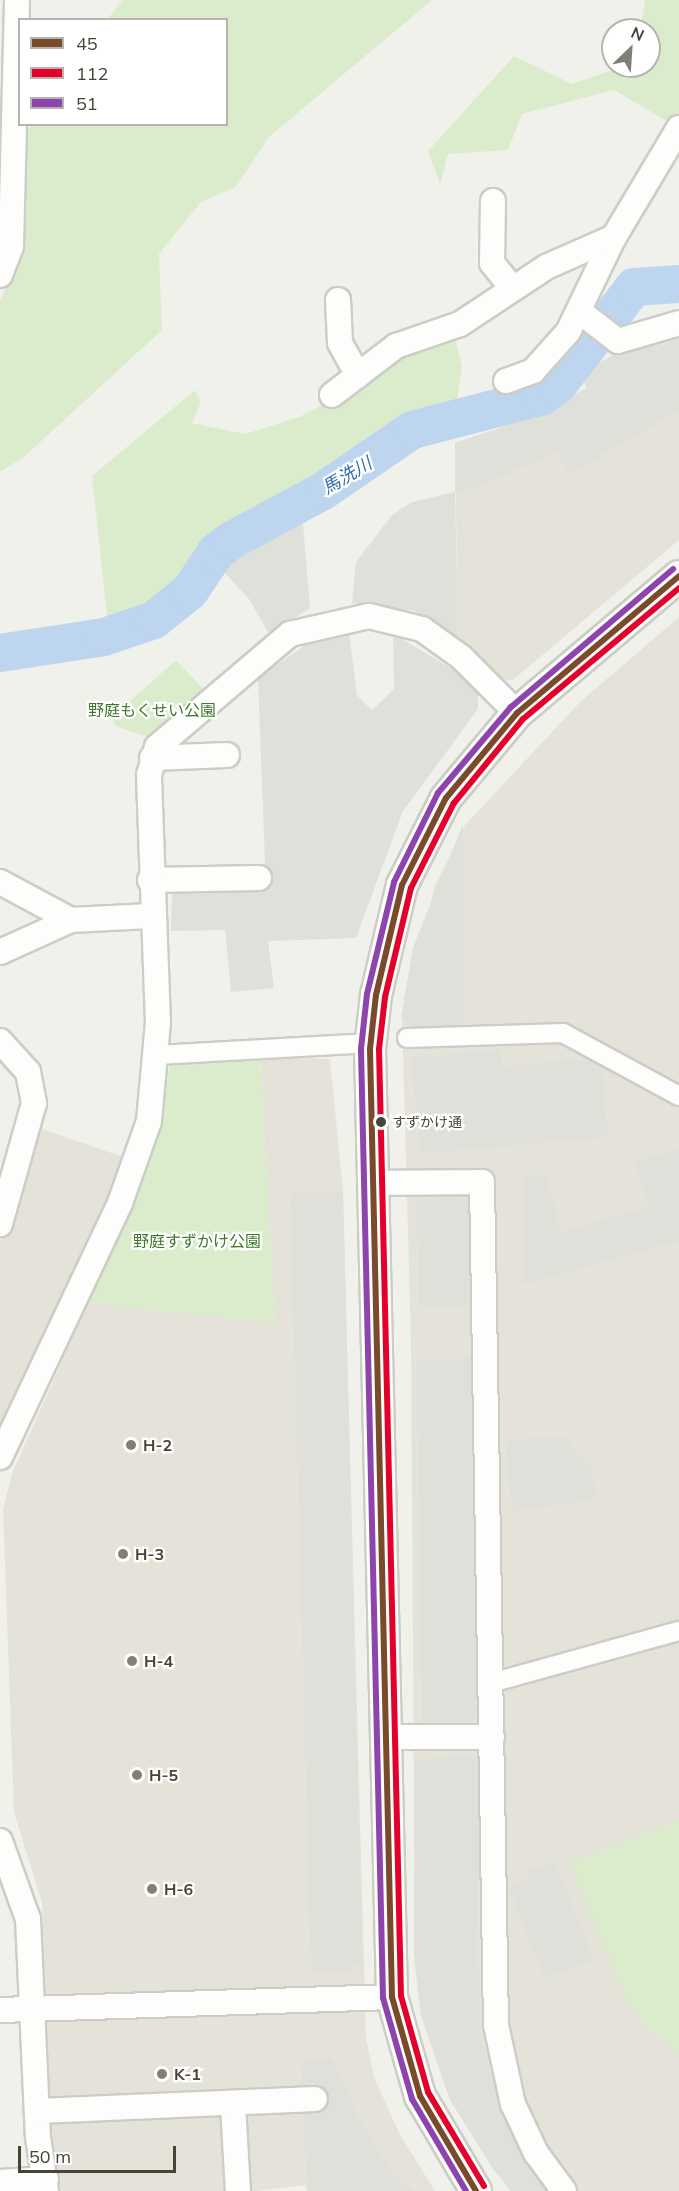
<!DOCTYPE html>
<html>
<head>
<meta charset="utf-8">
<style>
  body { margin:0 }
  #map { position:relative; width:679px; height:2191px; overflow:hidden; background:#f1f1ec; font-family:Mulish,"Noto Sans JP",sans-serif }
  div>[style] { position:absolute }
  .residential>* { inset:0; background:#e5e3d9 }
  .green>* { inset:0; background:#dbeccd }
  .parking>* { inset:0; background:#e0e0db }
  .river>* { height:38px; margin:-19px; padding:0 19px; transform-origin:19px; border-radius:19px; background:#bdd5ee }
  .roads { filter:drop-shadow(2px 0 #cdcdc7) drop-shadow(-2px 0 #cdcdc7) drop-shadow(0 2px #cdcdc7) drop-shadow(0 -2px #cdcdc7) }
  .pedestrian>* { height:18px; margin:-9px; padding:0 9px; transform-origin:9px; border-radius:9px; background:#fdfdfc }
  .minor>* { height:24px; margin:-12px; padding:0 12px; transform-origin:12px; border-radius:12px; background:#fdfdfc }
  .tertiary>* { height:30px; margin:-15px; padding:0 15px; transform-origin:15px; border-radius:15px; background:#fdfdfc }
  .bus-1>* { height:6px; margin:-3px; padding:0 3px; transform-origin:3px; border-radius:3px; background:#7a4b2a }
  .bus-2>* { height:6px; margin:-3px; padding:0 3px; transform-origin:3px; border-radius:3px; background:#e4002b }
  .bus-3>* { height:6px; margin:-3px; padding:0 3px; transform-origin:3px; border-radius:3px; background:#8e44ad }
  .dots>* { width:16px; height:16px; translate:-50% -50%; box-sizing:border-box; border:3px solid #fff; border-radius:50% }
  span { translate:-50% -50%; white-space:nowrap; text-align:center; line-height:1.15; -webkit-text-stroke:4.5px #fff; paint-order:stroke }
  .bus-label { font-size:14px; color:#474337 }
  .left { translate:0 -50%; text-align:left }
  .park-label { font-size:16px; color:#3f782b }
  .poi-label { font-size:16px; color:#474337; font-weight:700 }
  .water-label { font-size:18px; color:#326cb2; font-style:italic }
  .legend { position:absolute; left:18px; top:18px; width:210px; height:108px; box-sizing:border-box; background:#fff; border:2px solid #b5b4af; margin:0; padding:8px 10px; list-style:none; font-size:18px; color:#474337 }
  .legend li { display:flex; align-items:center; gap:12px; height:30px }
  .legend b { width:30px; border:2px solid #b5b4af }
  .north { position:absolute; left:601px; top:18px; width:60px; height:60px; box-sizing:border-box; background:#fff; border:2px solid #b5b4af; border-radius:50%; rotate:25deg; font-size:16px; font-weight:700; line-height:24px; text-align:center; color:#474337 }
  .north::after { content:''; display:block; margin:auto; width:21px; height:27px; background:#828076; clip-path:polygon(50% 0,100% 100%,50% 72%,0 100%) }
  .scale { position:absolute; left:18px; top:2146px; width:158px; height:27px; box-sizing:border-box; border:3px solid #474337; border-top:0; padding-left:8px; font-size:18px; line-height:21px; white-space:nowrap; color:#474337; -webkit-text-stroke:4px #fff; paint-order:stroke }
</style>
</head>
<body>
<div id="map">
  <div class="residential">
    <div style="clip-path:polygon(679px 331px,679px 540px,513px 680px,501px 680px,458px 637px,455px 443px,529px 418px,587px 388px,579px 374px)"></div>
    <div style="clip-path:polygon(679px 617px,679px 1820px,570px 1863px,640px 2020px,679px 2054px,679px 2191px,513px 2191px,415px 1957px,411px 1343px,402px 1018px,435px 886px,465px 825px,581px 701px)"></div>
    <div style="clip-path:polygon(260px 1057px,330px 1059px,343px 1192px,366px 2038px,374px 2077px,399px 2133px,435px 2191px,307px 2191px,306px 2185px,257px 2191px,58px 2191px,49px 2137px,42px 1903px,14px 1812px,3px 1509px,13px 1471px,88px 1303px,275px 1323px)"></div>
    <div style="clip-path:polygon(42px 1129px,126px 1158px,0 1445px,0 1242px)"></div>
  </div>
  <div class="green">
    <div style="clip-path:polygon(122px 0,432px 0,269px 137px,236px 187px,201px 202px,159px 254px,162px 330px,24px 457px,0 472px,0 302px,19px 256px,24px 135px,31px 125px,226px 124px,226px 20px,108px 19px)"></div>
    <div style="clip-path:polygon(645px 0,679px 0,679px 114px,668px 122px,614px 90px,522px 114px,508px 150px,448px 154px,440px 184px,428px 151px,514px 56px,572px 84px,623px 66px,649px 66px,649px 30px,640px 30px)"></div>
    <div style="clip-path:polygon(454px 334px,462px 368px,455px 413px,393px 425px,370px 451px,216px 542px,185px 588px,158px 611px,108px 625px,92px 476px,195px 390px,201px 402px,192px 423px,245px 434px,299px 417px,367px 381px,398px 353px)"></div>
    <div style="clip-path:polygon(176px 660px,204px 690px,153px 739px,116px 726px,112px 717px)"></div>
    <div style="clip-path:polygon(260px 1057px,275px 1323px,88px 1303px,129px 1217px,160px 1125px,170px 1063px)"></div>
    <div style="clip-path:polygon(679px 1820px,679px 2054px,640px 2020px,624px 1995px,570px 1863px)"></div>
  </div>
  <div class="parking">
    <div style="clip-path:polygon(647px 336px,656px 350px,679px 338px,679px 411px,570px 474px,555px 452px,480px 487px,455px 492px,458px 637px,414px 611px,352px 603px,356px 562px,392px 515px,412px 502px,455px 492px,455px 443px,529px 418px,587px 388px,579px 374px)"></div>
    <div style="clip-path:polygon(302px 511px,310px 608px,269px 634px,249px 599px,223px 571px,250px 539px)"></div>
    <div style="clip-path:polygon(349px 632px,357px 695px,372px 710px,394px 689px,393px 634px,456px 671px,478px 694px,478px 709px,403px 811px,356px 938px,268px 941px,274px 988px,231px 992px,225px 930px,171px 931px,172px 895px,177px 889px,266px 888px,258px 678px,311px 641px)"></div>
    <div style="clip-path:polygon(463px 824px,464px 1026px,412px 1027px,401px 1018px,413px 947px)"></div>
    <div style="clip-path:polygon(501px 1050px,503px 1066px,601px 1058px,608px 1137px,420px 1154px,411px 1058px)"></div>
    <div style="clip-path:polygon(679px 1149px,679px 1241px,523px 1285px,524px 1178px,547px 1173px,560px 1232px,649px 1206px,635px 1162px)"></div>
    <div style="clip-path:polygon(343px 1192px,362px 1961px,349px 1972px,311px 1973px,290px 1193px)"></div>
    <div style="clip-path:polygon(417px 1199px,472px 1199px,473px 1306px,418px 1306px)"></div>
    <div style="clip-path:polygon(478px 1358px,479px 1379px,472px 1380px,477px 1714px,470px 1721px,422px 1721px,416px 1359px)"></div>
    <div style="clip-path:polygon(564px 1437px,591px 1467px,596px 1499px,512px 1512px,505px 1439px)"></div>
    <div style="clip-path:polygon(470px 1754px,478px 1761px,479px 2032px,501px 2107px,551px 2191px,511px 2191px,493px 2169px,450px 2100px,421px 2016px,414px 1957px,415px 1761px)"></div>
    <div style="clip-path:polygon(555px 1860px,594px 1960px,544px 1979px,509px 1887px,530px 1879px,527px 1871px)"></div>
    <div style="clip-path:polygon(332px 2059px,362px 2124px,393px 2173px,414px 2191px,307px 2191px,301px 2061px)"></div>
  </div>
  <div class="river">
    <div style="left:0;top:653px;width:105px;rotate:-8.7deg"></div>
    <div style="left:104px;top:637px;width:53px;rotate:-18.8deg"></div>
    <div style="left:154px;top:620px;width:46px;rotate:-38.9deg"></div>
    <div style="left:190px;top:591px;width:47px;rotate:-56.3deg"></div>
    <div style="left:216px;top:552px;width:20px;rotate:-37deg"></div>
    <div style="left:232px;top:540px;width:103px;rotate:-28.3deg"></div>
    <div style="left:323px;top:491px;width:108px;rotate:-34.4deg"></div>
    <div style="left:412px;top:430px;width:135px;rotate:-14.5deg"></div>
    <div style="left:543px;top:396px;width:17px;rotate:-36deg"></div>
    <div style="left:557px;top:386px;width:125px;rotate:-52.1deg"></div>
    <div style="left:634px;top:287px;width:45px;rotate:-3.8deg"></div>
  </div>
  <div class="roads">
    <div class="pedestrian">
      <div style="left:407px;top:1038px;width:156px;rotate:-1.8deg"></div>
      <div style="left:563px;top:1033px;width:132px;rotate:28.5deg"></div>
      <div style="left:157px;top:1055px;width:214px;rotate:-3.2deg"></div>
      <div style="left:491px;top:1683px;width:195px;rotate:-15.5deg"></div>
    </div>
    <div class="minor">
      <div style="left:493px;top:201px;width:62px;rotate:90.9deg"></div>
      <div style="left:492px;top:263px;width:33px;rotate:51deg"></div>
      <div style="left:0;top:275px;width:31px;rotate:-69deg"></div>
      <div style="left:11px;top:246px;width:246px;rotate:-88.6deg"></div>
      <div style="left:338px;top:300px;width:43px;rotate:87.3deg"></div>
      <div style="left:340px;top:343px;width:37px;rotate:61deg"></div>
      <div style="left:579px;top:311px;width:49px;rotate:37.6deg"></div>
      <div style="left:618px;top:341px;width:64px;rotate:-16.4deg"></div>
      <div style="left:506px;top:381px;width:29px;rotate:-20deg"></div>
      <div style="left:533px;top:371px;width:52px;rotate:-48.1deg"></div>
      <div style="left:568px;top:332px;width:106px;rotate:-64.2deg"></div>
      <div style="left:614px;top:237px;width:127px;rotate:-59.2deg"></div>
      <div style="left:332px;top:395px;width:81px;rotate:-37.4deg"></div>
      <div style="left:396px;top:346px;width:68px;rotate:-19deg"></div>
      <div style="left:460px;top:324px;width:103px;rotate:-33.5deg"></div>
      <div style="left:546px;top:267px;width:74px;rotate:-23.8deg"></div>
      <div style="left:152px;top:758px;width:75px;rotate:-2.3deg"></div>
      <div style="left:150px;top:880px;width:109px;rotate:-1.1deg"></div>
      <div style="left:0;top:882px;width:81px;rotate:28.2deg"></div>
      <div style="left:71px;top:920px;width:79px;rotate:-2.9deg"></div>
      <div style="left:0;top:952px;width:78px;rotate:-24.3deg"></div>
      <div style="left:0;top:1041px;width:42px;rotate:47.9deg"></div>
      <div style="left:28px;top:1072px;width:32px;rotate:79deg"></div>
      <div style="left:34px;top:1103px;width:126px;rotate:105.7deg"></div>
      <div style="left:373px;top:1183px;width:109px;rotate:-0.5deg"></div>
      <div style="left:482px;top:1182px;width:843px;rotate:89.05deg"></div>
      <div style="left:496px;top:2025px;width:81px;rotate:77.9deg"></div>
      <div style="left:513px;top:2104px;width:54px;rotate:64.9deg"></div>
      <div style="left:536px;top:2153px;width:47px;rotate:53.6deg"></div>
      <div style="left:0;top:1457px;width:281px;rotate:-64.7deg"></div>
      <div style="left:120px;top:1203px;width:87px;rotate:-70.5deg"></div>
      <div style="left:149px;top:1121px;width:98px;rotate:-84.8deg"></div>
      <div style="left:158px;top:1023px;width:248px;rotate:-92.1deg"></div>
      <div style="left:149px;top:775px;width:29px;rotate:-74deg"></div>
      <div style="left:157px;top:747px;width:175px;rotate:-40.4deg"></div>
      <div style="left:290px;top:634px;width:81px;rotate:-12.8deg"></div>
      <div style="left:369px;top:616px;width:55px;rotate:13.8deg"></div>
      <div style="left:422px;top:629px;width:48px;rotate:35.7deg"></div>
      <div style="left:461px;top:657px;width:79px;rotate:45deg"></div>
      <div style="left:386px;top:1737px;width:106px"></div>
      <div style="left:0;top:1841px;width:83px;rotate:70.3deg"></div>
      <div style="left:28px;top:1919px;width:218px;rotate:87.4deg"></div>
      <div style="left:38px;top:2137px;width:55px;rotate:81.6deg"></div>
      <div style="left:0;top:2010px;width:392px;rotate:-1.9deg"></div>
      <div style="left:233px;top:2105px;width:86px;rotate:86.7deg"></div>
      <div style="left:39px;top:2111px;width:276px;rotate:-2.5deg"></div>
      <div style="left:0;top:2182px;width:46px;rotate:-3.7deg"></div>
    </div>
    <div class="tertiary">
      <div style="left:476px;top:2191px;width:110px;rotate:-120.5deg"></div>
      <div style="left:420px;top:2096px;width:103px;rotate:-105.8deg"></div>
      <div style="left:392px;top:1997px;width:948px;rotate:-91.33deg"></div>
      <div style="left:370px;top:1049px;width:54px;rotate:-83.7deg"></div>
      <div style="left:376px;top:995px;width:113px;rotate:-76.7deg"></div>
      <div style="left:402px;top:885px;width:97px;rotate:-63.2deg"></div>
      <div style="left:446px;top:798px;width:111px;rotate:-50.1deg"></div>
      <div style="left:517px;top:713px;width:212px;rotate:-40.2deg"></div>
    </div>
  </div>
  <div class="bus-1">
    <div style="left:476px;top:2191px;width:110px;rotate:-120.5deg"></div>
    <div style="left:420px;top:2096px;width:103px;rotate:-105.8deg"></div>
    <div style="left:392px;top:1997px;width:948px;rotate:-91.33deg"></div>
    <div style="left:370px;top:1049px;width:54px;rotate:-83.7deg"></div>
    <div style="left:376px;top:995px;width:113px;rotate:-76.7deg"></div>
    <div style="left:402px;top:885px;width:97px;rotate:-63.2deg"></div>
    <div style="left:446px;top:798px;width:111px;rotate:-50.1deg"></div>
    <div style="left:517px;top:713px;width:212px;rotate:-40.2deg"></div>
  </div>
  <div class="bus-2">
    <div style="left:484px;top:2186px;width:109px;rotate:-120.8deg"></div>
    <div style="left:428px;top:2092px;width:100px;rotate:-105.7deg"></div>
    <div style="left:401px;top:1996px;width:947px;rotate:-91.33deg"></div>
    <div style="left:379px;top:1049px;width:52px;rotate:-83.4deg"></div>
    <div style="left:385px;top:997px;width:112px;rotate:-76.6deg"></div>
    <div style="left:411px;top:888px;width:95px;rotate:-63.2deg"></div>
    <div style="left:454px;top:803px;width:109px;rotate:-50.6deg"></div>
    <div style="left:523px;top:719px;width:204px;rotate:-40deg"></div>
  </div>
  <div class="bus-3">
    <div style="left:466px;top:2191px;width:107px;rotate:-120.4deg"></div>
    <div style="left:412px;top:2099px;width:105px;rotate:-106deg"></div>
    <div style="left:383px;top:1998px;width:949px;rotate:-91.33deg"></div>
    <div style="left:361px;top:1049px;width:55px;rotate:-83.8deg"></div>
    <div style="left:367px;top:994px;width:115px;rotate:-76.4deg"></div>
    <div style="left:394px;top:882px;width:99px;rotate:-63.7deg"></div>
    <div style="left:438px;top:793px;width:113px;rotate:-49.7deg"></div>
    <div style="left:511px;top:707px;width:213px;rotate:-40.4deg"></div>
  </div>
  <div class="dots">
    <div style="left:381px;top:1122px;background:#474337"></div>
    <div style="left:131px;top:1445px;background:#828076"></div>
    <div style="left:123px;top:1554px;background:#828076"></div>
    <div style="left:132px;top:1661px;background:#828076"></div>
    <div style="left:137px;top:1775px;background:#828076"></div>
    <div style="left:152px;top:1889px;background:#828076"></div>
    <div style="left:162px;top:2074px;background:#828076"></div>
  </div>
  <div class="bus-label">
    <span class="left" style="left:392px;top:1122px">すずかけ通</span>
  </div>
  <div class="park-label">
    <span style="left:152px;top:710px">野庭もくせい公園</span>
    <span style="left:197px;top:1241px">野庭すずかけ公園</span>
  </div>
  <div class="poi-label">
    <span class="left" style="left:143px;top:1445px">H-2</span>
    <span class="left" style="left:135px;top:1554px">H-3</span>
    <span class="left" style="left:144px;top:1661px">H-4</span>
    <span class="left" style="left:149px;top:1775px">H-5</span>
    <span class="left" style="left:164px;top:1889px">H-6</span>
    <span class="left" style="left:174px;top:2074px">K-1</span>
  </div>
  <div class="water-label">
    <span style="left:347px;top:476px;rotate:-31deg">馬洗川</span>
  </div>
  <ul class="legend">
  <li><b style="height:8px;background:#7a4b2a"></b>45</li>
  <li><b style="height:8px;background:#e4002b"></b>112</li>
  <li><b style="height:8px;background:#8e44ad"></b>51</li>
  </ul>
  <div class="north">N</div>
  <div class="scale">50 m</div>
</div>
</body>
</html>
